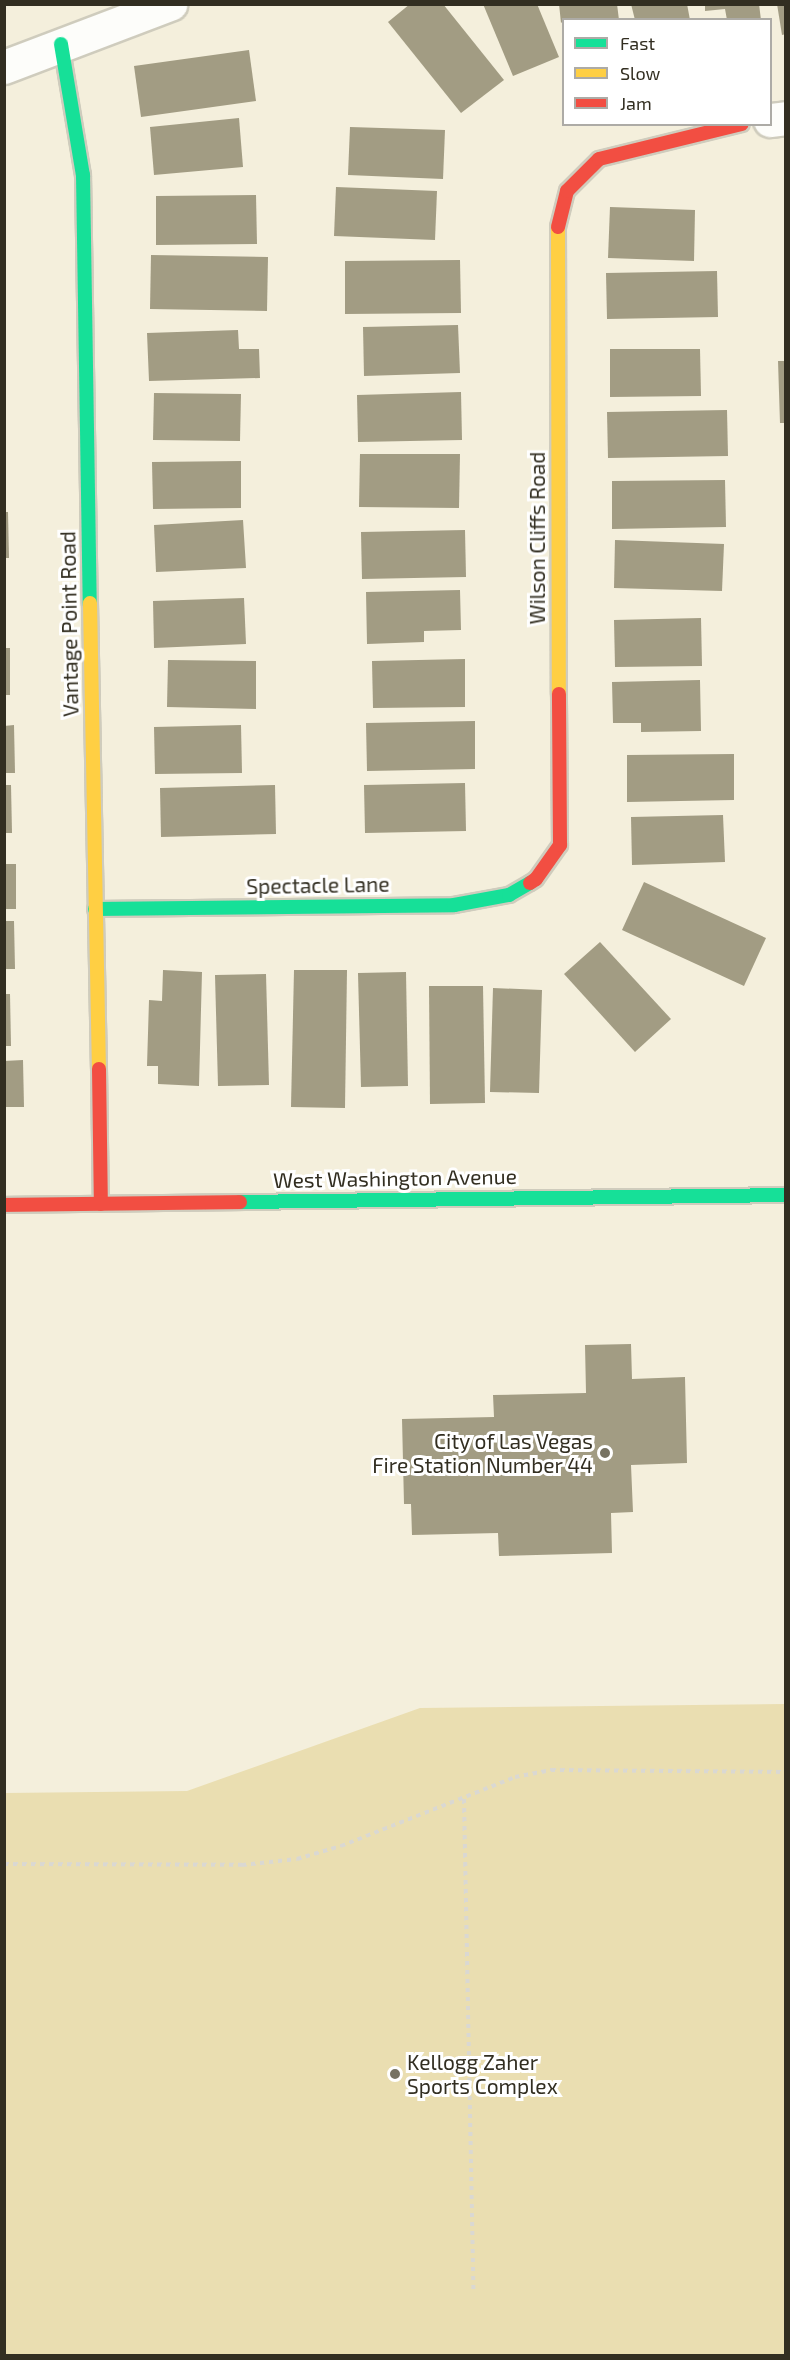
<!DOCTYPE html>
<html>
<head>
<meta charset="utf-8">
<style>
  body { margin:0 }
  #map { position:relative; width:790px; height:2360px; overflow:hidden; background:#f4efdc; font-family:"Exo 2",sans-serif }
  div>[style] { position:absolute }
  .green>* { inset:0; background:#eadeb1 }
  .building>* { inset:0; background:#a29c83 }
  .path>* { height:4px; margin-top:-2px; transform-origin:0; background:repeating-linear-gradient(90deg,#dad8d2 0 4.5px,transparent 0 9px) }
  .roads { filter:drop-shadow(2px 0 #cfccbd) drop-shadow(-2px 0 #cfccbd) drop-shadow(0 2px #cfccbd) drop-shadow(0 -2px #cfccbd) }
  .street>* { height:33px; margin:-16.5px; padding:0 16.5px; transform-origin:16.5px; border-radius:16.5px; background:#fdfdfa }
  .fast>* { height:14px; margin:-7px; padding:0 7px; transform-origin:7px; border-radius:7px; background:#16e098 }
  .slow>* { height:14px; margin:-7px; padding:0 7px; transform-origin:7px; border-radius:7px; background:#ffcf43 }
  .jam>* { height:14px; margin:-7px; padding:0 7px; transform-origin:7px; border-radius:7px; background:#f24e42 }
  .dots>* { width:16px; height:16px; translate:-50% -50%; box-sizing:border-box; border:3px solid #fff; border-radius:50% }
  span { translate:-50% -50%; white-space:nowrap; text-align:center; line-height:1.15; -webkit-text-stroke:6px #fff; paint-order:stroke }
  .street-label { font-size:21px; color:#322e21 }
  .poi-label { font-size:21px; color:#322e21 }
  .right { translate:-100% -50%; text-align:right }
  .left { translate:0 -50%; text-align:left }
  .frame { position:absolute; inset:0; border:6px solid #322e21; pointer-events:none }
  .legend { position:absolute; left:562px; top:18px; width:210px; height:108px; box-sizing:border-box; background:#fff; border:2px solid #adaba6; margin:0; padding:8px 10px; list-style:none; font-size:18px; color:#322e21 }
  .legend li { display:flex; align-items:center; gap:12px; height:30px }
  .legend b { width:30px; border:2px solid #adaba6 }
</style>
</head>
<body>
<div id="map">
  <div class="green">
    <div style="clip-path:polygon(785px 1704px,785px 2355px,5px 2355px,5px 1793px,187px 1791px,420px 1708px)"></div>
  </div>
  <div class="building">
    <div style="clip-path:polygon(410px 4px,443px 4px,504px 80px,461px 113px,388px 22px)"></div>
    <div style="clip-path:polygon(483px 4px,537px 4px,559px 57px,513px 76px)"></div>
    <div style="clip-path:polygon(559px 4px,617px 4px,619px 20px,564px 20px,561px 23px)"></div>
    <div style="clip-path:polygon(631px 4px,687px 4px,690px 20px,635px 20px)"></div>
    <div style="clip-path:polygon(705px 4px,759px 4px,761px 20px,727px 20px,725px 9px,705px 11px)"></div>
    <div style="clip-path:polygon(777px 4px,786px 4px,786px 34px,782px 35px)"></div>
    <div style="clip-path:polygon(249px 50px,256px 101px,141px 117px,134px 66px)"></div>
    <div style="clip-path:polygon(239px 118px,243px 167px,154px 175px,150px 127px)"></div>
    <div style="clip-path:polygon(350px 127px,445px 130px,443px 179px,348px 175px)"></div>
    <div style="clip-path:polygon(336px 187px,437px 191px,435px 240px,334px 236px)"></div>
    <div style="clip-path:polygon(256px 195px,257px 244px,156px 245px,156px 196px)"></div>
    <div style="clip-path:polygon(610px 207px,695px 210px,694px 261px,608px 258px)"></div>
    <div style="clip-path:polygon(151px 255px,268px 257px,267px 311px,150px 309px)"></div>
    <div style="clip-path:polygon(460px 260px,461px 313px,345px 314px,345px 261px)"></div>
    <div style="clip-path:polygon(717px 271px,718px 317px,607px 319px,606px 273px)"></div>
    <div style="clip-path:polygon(458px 325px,460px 373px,364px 376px,363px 327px)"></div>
    <div style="clip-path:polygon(238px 330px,239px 349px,259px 349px,260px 378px,149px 381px,147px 333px)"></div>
    <div style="clip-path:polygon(610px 349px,700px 349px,701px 396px,610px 397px)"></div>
    <div style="clip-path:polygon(778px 361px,786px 361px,786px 423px,780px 423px)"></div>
    <div style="clip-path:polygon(461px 392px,462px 440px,358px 442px,357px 395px)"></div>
    <div style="clip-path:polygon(154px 393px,241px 394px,240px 441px,153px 440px)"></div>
    <div style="clip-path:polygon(727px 410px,728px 456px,608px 458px,607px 412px)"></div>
    <div style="clip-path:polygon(360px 454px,460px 454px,459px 508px,359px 507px)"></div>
    <div style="clip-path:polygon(241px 461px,241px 508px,153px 509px,152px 462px)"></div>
    <div style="clip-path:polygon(725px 480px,726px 527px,612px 529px,612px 481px)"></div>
    <div style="clip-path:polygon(4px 512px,8px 512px,9px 558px,4px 558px)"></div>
    <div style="clip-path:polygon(243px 520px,246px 568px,156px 572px,154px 525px)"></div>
    <div style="clip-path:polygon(465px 530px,466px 577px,362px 579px,361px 532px)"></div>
    <div style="clip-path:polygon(615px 540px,724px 544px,722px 591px,614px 588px)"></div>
    <div style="clip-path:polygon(460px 590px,461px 630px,424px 631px,424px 642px,367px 644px,366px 592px)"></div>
    <div style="clip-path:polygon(244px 598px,246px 644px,154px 648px,153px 601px)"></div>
    <div style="clip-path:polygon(701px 618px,702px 666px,615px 667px,614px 620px)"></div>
    <div style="clip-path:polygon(4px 648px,10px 648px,10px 695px,4px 695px)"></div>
    <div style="clip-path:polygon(465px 659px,465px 707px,373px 708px,372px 661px)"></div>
    <div style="clip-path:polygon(168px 660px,256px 661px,256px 709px,167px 707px)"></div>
    <div style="clip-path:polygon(700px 680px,701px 731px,641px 732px,641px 723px,613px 723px,612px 682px)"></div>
    <div style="clip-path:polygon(475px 721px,475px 769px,367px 771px,366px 723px)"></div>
    <div style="clip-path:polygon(14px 725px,15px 773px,4px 773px,4px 726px)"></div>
    <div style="clip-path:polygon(241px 725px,242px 773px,155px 774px,154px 727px)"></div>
    <div style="clip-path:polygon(734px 754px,734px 800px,627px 802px,627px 755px)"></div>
    <div style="clip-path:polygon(465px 783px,466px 831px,365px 833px,364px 785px)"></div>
    <div style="clip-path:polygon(4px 785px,11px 785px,12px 833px,4px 833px)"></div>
    <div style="clip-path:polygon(275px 785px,276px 834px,161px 837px,160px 788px)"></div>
    <div style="clip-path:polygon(723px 815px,725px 862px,632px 865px,631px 817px)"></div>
    <div style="clip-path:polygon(4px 864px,16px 864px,16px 909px,4px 909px)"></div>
    <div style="clip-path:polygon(644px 882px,766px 938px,744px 986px,622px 930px)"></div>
    <div style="clip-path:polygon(4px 921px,14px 921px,15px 969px,4px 969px)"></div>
    <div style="clip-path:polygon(600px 942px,671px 1019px,635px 1052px,564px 974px)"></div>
    <div style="clip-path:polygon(163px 970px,202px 972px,199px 1086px,158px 1084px,158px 1066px,147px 1066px,149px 1000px,162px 1001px)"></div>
    <div style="clip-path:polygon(294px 970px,347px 970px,345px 1108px,291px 1107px)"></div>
    <div style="clip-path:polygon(406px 972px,408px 1086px,361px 1087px,358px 973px)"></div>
    <div style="clip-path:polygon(266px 974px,269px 1085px,218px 1086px,215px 975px)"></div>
    <div style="clip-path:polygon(429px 986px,483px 986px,485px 1103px,430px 1104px)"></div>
    <div style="clip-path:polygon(493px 988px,542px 990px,539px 1093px,490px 1092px)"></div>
    <div style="clip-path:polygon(4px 994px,10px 994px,11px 1046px,4px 1046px)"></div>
    <div style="clip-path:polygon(23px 1060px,24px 1107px,4px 1107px,4px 1061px)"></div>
    <div style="clip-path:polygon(631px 1344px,632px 1379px,685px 1377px,687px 1463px,631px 1465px,633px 1512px,611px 1513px,612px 1553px,499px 1556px,498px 1533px,412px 1535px,411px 1504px,404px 1504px,402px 1419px,494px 1417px,493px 1395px,586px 1393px,585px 1345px)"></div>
  </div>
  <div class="path">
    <div style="left:464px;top:1799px;width:491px;rotate:88.9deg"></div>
    <div style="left:4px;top:1864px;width:238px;rotate:0.2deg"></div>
    <div style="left:242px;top:1865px;width:55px;rotate:-6.2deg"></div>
    <div style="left:297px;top:1859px;width:46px;rotate:-16.5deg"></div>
    <div style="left:341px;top:1846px;width:187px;rotate:-21.6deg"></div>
    <div style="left:515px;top:1777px;width:37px;rotate:-11deg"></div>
    <div style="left:551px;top:1770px;width:235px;rotate:0.5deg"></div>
  </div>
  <div class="roads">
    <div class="street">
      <div style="left:4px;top:67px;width:178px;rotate:-20.8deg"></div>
      <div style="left:770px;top:120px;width:16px;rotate:-7deg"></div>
    </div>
    <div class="fast">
      <div style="left:61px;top:44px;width:133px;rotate:80.5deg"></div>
      <div style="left:83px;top:175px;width:428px;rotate:89.1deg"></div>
      <div style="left:95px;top:909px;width:359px;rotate:-0.6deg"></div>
      <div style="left:454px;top:905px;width:56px;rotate:-10.3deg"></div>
      <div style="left:509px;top:895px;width:24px;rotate:-30deg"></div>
      <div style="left:240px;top:1202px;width:546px;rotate:-0.73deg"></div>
    </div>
    <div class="slow">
      <div style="left:558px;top:227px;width:467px;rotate:89.9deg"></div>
      <div style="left:90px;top:603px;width:466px;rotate:88.9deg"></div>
    </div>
    <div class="jam">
      <div style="left:558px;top:227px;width:37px;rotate:-76deg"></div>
      <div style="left:567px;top:191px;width:45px;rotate:-45deg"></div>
      <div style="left:599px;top:159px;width:147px;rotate:-13.8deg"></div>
      <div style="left:530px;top:883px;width:7px;rotate:-34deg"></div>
      <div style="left:536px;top:879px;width:42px;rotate:-54.8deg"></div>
      <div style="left:560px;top:845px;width:151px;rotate:-90.4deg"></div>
      <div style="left:99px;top:1069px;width:135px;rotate:89.2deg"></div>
      <div style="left:4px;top:1205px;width:236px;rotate:-0.7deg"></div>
    </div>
  </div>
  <div class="dots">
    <div style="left:605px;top:1453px;background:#767262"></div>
    <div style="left:395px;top:2074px;background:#767262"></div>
  </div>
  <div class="street-label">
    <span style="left:537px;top:538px;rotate:-90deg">Wilson Cliffs Road</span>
    <span style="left:69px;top:624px;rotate:-91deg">Vantage Point Road</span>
    <span style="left:318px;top:885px;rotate:-1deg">Spectacle Lane</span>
    <span style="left:395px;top:1178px;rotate:-1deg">West Washington Avenue</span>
  </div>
  <div class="poi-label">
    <span class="right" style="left:593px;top:1453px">City of Las Vegas<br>Fire Station Number 44</span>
    <span class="left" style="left:407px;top:2074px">Kellogg Zaher<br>Sports Complex</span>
  </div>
  <div class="frame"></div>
  <ul class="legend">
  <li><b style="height:8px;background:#16e098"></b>Fast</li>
  <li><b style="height:8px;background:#ffcf43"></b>Slow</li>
  <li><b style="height:8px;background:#f24e42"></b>Jam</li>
  </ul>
</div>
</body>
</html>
